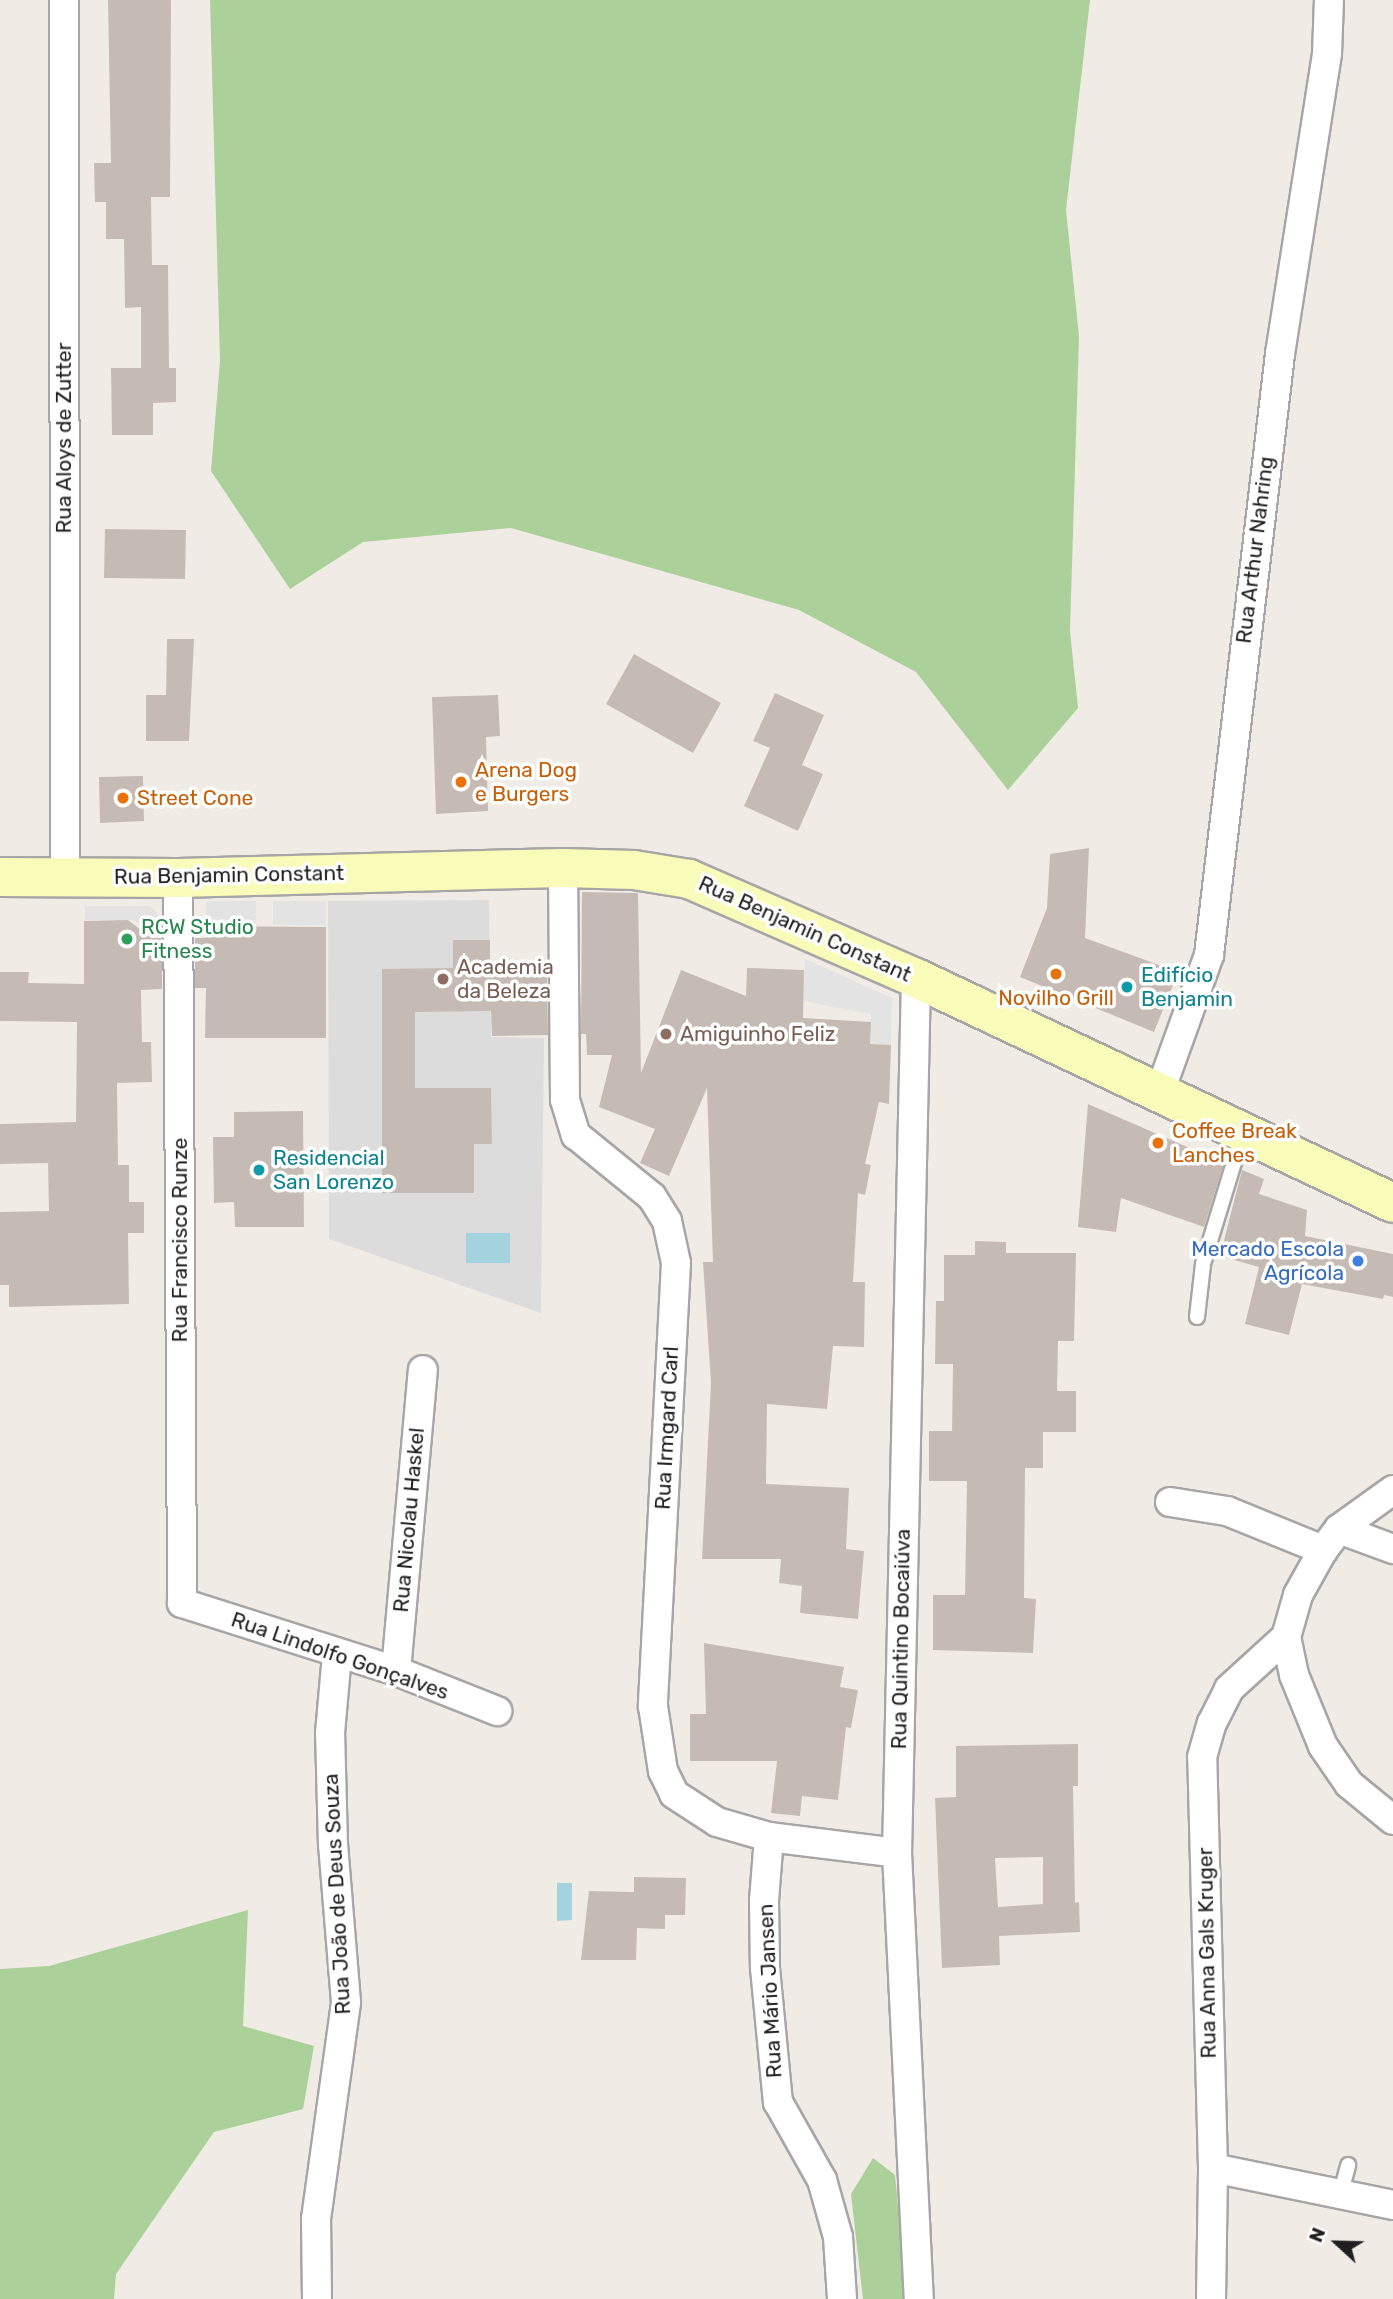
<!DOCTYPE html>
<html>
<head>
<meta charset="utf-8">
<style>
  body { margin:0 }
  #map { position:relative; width:1393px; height:2299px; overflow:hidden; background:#f0ece5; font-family:Rubik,sans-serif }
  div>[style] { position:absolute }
  .residential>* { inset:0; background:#dddcdc }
  .forest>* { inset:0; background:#abd099 }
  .parking>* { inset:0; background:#e3e3e3 }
  .water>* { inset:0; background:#a4d3df }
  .building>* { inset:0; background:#c5bbb4 }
  .roads { filter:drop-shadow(2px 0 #a6a6a6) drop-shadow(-2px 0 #a6a6a6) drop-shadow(0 2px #a6a6a6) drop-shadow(0 -2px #a6a6a6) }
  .service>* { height:14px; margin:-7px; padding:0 7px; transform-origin:7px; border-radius:7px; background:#fff }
  .minor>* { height:28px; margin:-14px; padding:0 14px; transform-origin:14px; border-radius:14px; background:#fff }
  .secondary>* { height:38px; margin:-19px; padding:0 19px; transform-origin:19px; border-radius:19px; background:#f9fbb8 }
  .dots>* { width:19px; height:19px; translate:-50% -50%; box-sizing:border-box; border:4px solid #fff; border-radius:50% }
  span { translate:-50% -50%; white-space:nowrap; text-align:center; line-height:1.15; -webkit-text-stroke:7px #fff; paint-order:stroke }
  .street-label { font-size:21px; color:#1f1f1f }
  .food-label { font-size:21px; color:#c56008 }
  .left { translate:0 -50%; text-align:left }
  .leisure-label { font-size:21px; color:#27864d }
  .education-label { font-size:21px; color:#785e54 }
  .culture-label { font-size:21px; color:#0d838f }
  .shop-label { font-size:21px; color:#366cbe }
  .right { translate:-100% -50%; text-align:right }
  .north { position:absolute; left:1302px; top:2208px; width:70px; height:70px; -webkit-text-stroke:5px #fff; paint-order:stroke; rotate:292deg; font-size:19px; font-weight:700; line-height:28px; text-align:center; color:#1f1f1f }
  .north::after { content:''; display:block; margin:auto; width:24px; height:32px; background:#1f1f1f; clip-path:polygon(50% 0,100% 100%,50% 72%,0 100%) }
</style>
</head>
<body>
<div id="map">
  <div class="residential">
    <div style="clip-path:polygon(489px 900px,491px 1037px,544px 1038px,541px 1313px,329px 1239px,328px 901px)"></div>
  </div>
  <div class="forest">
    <div style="clip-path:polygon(210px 0,1090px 0,1066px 210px,1079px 336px,1070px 631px,1078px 708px,1008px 790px,916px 672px,799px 610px,511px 528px,363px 542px,290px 589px,211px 471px,220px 361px)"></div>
    <div style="clip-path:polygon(248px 1910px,243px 2026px,314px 2046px,303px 2109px,214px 2132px,116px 2274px,114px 2299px,0 2299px,0 1969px,49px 1966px)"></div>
    <div style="clip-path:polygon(873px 2158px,895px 2175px,907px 2299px,863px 2299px,851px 2194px)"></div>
  </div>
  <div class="parking">
    <div style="clip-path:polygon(206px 901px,256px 901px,256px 925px,206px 924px)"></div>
    <div style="clip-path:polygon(273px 901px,326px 901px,326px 925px,273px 925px)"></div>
    <div style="clip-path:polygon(85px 906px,150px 906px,159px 915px,159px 933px,151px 934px,134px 920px,85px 920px)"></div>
    <div style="clip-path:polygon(805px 959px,892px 998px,891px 1045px,870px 1044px,871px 1014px,803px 1001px)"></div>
  </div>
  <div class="water">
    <div style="clip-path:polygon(466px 1233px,510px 1233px,510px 1263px,466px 1263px)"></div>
    <div style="clip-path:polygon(557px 1883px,572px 1883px,572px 1920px,557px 1921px)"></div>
  </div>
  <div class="building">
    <div style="clip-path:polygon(108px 0,171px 0,170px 197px,151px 197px,152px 265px,168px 265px,169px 368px,176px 368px,176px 402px,153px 403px,153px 435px,112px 435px,111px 368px,141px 368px,141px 307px,125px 308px,124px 239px,106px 239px,106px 202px,95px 202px,94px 163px,111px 163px)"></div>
    <div style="clip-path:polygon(105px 529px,186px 530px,185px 579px,104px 578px)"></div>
    <div style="clip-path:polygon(167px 639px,194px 639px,189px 741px,146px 741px,146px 695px,166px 695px)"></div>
    <div style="clip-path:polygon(634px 654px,721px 703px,693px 753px,606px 704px)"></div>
    <div style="clip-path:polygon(775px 693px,824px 715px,802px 765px,823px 774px,798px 831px,744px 806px,770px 748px,753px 741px)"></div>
    <div style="clip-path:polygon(498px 695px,500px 736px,486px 737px,488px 811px,436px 814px,432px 697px)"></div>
    <div style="clip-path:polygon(143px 776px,144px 821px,100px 823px,99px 777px)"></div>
    <div style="clip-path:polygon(1089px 848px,1085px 938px,1178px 972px,1154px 1032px,1020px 977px,1047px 908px,1050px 854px)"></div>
    <div style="clip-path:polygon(582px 892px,638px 893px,641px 1073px,681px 970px,746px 996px,747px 968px,804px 970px,803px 1018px,871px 1022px,870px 1044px,891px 1045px,889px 1104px,879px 1102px,865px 1164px,871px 1165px,865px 1195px,858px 1193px,853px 1282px,865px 1282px,864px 1347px,833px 1346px,827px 1409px,767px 1404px,766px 1484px,849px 1488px,846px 1549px,864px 1551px,858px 1619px,800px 1613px,802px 1586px,779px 1583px,781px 1559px,702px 1559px,711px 1383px,703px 1262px,713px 1262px,707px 1088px,669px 1176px,640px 1163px,655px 1129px,599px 1107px,612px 1055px,587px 1055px,586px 1034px,581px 1034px)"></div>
    <div style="clip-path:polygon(128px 920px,151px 938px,162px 938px,162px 989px,141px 990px,142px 1042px,151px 1042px,152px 1082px,117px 1083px,118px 1165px,129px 1165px,129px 1202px,144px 1202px,144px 1233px,128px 1233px,129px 1304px,9px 1307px,9px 1285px,0 1285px,0 1212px,49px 1211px,48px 1163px,0 1164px,0 1124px,76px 1122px,77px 1022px,0 1021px,0 972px,29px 972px,28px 983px,84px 984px,84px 921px)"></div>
    <div style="clip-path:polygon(206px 926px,326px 927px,326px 1038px,205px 1038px,206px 988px,195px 988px,195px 938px,206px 938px)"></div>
    <div style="clip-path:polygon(453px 940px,490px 940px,490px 975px,547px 974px,548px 1035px,492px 1036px,491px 1011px,415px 1012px,415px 1088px,491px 1088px,492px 1144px,474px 1144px,474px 1193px,382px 1193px,382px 969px,453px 968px)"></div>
    <div style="clip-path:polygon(1088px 1104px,1224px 1163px,1204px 1227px,1121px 1198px,1116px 1232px,1078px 1227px)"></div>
    <div style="clip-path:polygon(303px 1111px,304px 1227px,235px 1227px,234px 1202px,214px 1203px,213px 1137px,234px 1137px,234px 1112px)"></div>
    <div style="clip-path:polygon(1242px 1170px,1264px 1179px,1259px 1194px,1307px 1210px,1305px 1236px,1393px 1254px,1393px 1297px,1384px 1295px,1383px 1299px,1302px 1284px,1289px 1335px,1245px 1324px,1259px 1267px,1220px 1256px)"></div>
    <div style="clip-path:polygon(975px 1241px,1006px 1242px,1006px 1253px,1076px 1253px,1074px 1341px,1058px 1341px,1057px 1391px,1076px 1391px,1076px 1432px,1043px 1432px,1043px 1468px,1025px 1468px,1024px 1598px,1036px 1599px,1033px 1653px,933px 1650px,933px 1595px,965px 1595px,967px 1481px,929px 1481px,929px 1431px,952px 1431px,953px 1364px,935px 1364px,936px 1301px,944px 1301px,944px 1255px,975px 1255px)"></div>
    <div style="clip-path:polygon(704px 1643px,844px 1667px,840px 1687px,858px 1690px,851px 1728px,846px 1727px,838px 1800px,802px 1796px,800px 1816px,771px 1813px,777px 1761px,690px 1761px,690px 1714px,706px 1714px)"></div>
    <div style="clip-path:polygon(evenodd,1078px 1744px,1078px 1786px,1073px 1786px,1075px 1903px,1079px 1902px,1080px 1932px,999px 1936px,1000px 1965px,942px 1968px,935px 1798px,956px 1797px,956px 1746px,1078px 1744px,1043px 1857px,1043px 1904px,998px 1907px,995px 1858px,1043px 1857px)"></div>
    <div style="clip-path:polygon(634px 1877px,686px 1878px,685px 1915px,665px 1915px,665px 1929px,637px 1928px,636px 1960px,581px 1960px,589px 1891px,634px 1892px)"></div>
  </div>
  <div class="roads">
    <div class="service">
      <div style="left:1197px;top:1317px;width:53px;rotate:-83.5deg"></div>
      <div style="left:1203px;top:1264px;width:137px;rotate:-73deg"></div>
      <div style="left:1341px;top:2192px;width:28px;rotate:-75deg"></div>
    </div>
    <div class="minor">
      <div style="left:64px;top:0;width:877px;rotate:89.93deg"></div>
      <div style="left:563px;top:868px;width:232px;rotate:89.5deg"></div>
      <div style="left:565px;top:1100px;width:37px;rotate:73deg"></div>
      <div style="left:576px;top:1135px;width:98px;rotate:39.2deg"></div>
      <div style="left:652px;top:1197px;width:28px;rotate:58deg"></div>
      <div style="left:667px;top:1221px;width:43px;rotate:77.9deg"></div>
      <div style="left:676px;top:1263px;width:444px;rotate:93deg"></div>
      <div style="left:653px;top:1706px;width:66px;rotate:81.3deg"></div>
      <div style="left:663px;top:1771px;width:25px;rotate:64deg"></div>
      <div style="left:674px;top:1794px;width:51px;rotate:33.1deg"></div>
      <div style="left:717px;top:1822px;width:54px;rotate:16.1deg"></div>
      <div style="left:769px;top:1837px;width:129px;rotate:7.1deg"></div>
      <div style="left:178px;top:878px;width:725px;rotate:89.68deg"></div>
      <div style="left:182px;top:1603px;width:225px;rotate:17.6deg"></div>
      <div style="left:396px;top:1671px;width:109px;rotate:21.6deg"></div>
      <div style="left:916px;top:978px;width:875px;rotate:91.24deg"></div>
      <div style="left:897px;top:1853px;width:447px;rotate:87.2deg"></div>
      <div style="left:1159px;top:1094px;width:148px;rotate:-70.2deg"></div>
      <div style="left:1209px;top:955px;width:605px;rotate:-83.26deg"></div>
      <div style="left:1280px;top:354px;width:304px;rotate:-81.1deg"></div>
      <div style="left:1327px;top:54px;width:54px;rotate:-87.9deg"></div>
      <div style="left:1393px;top:1490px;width:67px;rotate:144.2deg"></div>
      <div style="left:1339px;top:1529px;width:26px;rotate:127deg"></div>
      <div style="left:1323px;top:1550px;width:51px;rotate:119.1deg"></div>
      <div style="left:1298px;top:1595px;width:44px;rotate:105.9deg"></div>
      <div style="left:1286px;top:1637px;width:39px;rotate:78deg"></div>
      <div style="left:1294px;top:1675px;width:77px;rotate:67.8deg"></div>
      <div style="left:1323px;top:1746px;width:46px;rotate:55.6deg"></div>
      <div style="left:1349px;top:1784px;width:57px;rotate:39.3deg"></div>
      <div style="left:1170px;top:1502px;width:58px;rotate:9deg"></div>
      <div style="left:1227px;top:1511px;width:104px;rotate:22.1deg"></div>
      <div style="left:1339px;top:1529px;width:58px;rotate:20.3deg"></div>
      <div style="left:396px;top:1671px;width:302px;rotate:-84.9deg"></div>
      <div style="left:769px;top:1837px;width:63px;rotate:94.5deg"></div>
      <div style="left:764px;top:1900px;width:68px;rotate:89.2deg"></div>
      <div style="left:765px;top:1968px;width:135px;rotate:84.5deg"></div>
      <div style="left:778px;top:2102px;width:90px;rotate:60.6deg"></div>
      <div style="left:822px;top:2180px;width:59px;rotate:74.3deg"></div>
      <div style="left:838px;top:2237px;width:62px;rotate:86.3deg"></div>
      <div style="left:1213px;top:2168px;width:184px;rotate:11.6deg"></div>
      <div style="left:317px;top:2299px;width:80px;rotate:-90.7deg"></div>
      <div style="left:316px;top:2219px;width:219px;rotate:-82.1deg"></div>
      <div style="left:346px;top:2002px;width:158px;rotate:-94.7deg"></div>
      <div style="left:333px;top:1845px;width:112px;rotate:-91.5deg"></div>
      <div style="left:330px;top:1733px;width:78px;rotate:-84.9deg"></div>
      <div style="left:1211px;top:2299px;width:131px;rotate:-89.1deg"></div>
      <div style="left:1213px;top:2168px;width:411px;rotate:-91.5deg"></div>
      <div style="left:1202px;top:1757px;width:35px;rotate:-74deg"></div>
      <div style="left:1212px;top:1723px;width:38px;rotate:-63deg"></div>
      <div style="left:1229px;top:1689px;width:77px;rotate:-42.4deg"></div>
    </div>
    <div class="secondary">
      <div style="left:0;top:877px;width:178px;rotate:0.3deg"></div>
      <div style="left:178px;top:878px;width:385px;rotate:-1.5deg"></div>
      <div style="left:563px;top:868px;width:71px;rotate:1.6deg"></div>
      <div style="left:634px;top:870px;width:56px;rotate:9.3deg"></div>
      <div style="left:689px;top:879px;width:248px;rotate:23.6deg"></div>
      <div style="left:916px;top:978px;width:527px;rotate:25.25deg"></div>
    </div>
  </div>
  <div class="dots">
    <div style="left:461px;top:782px;background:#e8710a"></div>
    <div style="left:123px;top:798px;background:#e8710a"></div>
    <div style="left:127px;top:939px;background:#2e9e5b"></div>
    <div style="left:1056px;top:974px;background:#e8710a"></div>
    <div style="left:443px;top:979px;background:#8d6e63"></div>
    <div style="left:1127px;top:987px;background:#0f9aa8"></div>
    <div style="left:666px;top:1034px;background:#8d6e63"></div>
    <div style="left:1158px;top:1143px;background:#e8710a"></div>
    <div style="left:259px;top:1170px;background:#0f9aa8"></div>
    <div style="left:1358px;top:1261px;background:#3f7fe0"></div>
  </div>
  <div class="street-label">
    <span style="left:64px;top:438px;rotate:-90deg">Rua Aloys de Zutter</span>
    <span style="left:1255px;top:550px;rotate:-83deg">Rua Arthur Nahring</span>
    <span style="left:229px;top:875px;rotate:-1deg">Rua Benjamin Constant</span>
    <span style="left:805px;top:929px;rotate:24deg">Rua Benjamin Constant</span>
    <span style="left:180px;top:1240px;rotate:-90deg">Rua Francisco Runze</span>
    <span style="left:667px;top:1428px;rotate:-87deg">Rua Irmgard Carl</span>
    <span style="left:409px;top:1520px;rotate:-85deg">Rua Nicolau Haskel</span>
    <span style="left:901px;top:1639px;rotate:-89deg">Rua Quintino Bocaiúva</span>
    <span style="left:340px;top:1656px;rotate:19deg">Rua Lindolfo Gonçalves</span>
    <span style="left:337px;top:1894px;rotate:-93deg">Rua João de Deus Souza</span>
    <span style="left:1207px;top:1953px;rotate:-91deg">Rua Anna Gals Kruger</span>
    <span style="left:770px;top:1991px;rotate:-93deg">Rua Mário Jansen</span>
  </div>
  <div class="food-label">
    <span class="left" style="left:475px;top:782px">Arena Dog<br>e Burgers</span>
    <span class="left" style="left:137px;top:798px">Street Cone</span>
    <span style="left:1056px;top:998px">Novilho Grill</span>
    <span class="left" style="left:1172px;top:1143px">Coffee Break<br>Lanches</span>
  </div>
  <div class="leisure-label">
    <span class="left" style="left:141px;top:939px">RCW Studio<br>Fitness</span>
  </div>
  <div class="education-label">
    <span class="left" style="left:457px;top:979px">Academia<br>da Beleza</span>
    <span class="left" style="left:680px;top:1034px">Amiguinho Feliz</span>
  </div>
  <div class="culture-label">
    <span class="left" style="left:1141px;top:987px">Edifício<br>Benjamin</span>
    <span class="left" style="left:273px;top:1170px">Residencial<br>San Lorenzo</span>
  </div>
  <div class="shop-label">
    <span class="right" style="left:1344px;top:1261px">Mercado Escola<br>Agrícola</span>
  </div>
  <div class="north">N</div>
</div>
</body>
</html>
